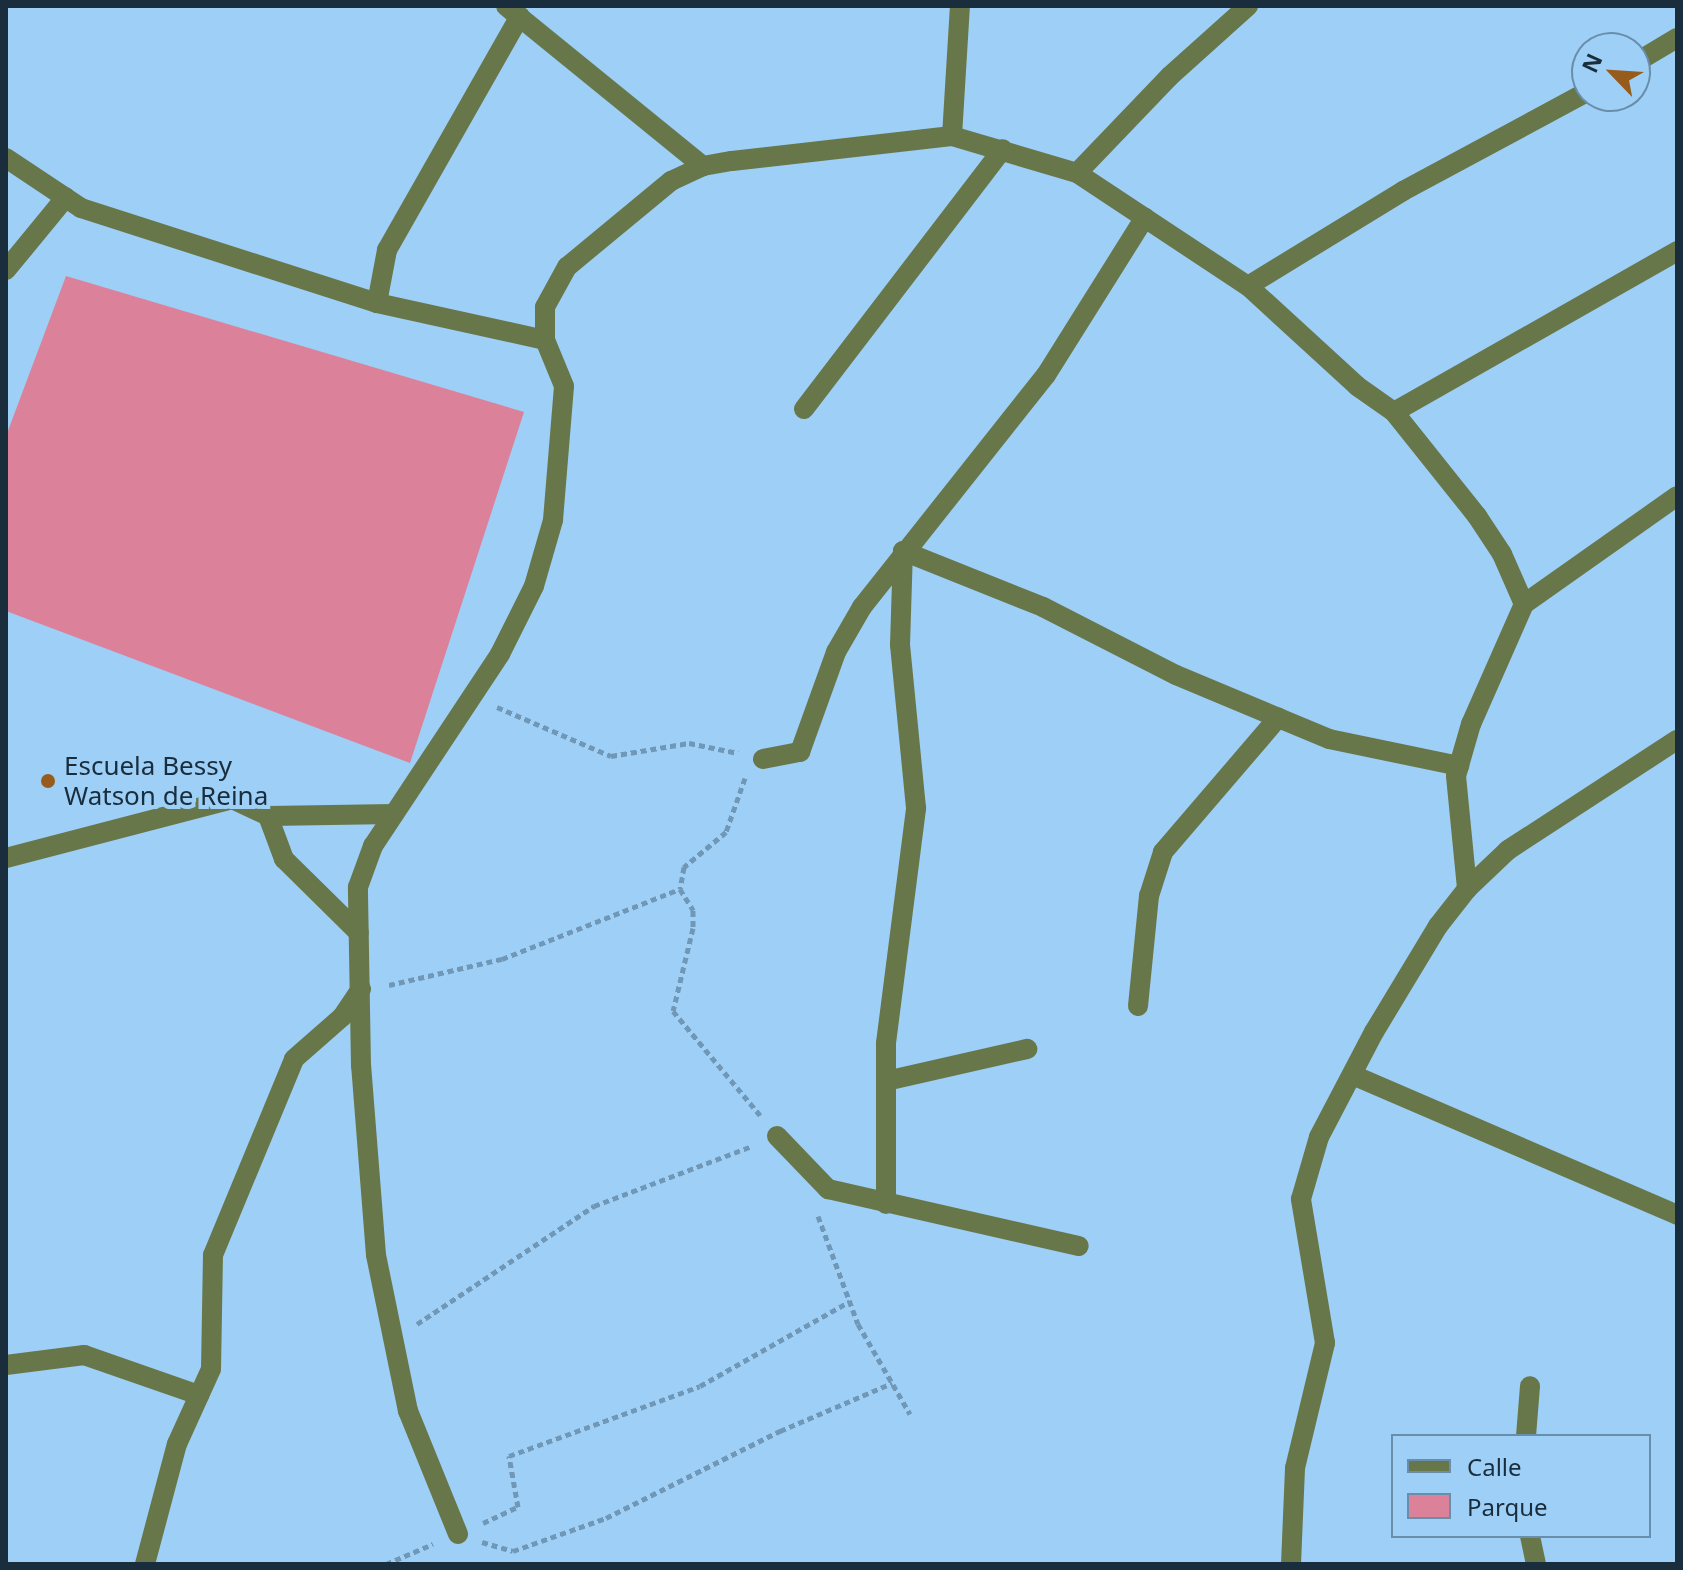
<!DOCTYPE html>
<html>
<head>
<meta charset="utf-8">
<style>
  body { margin:0 }
  #map { position:relative; width:1683px; height:1570px; overflow:hidden; background:#9ecff6; font-family:"Noto Sans",sans-serif }
  div>[style] { position:absolute }
  .green>* { inset:0; background:#dc819a }
  .path>* { height:5px; margin-top:-2.5px; transform-origin:0; background:repeating-linear-gradient(90deg,#7097b6 0 6px,transparent 0 10px) }
  .minor>* { height:20px; margin:-10px; padding:0 10px; transform-origin:10px; border-radius:10px; background:#687749 }
  .dots>* { width:22px; height:22px; translate:-50% -50%; box-sizing:border-box; border:4px solid #9ecff6; border-radius:50% }
  span { translate:-50% -50%; white-space:nowrap; text-align:center; line-height:1.15; -webkit-text-stroke:8px #9ecff6; paint-order:stroke }
  .poi-label { font-size:26px; color:#192d3c }
  .left { translate:0 -50%; text-align:left }
  .frame { position:absolute; inset:0; border:8px solid #192d3c; pointer-events:none }
  .legend { position:absolute; left:1391px; top:1434px; width:260px; height:104px; box-sizing:border-box; background:#9ecff6; border:2px solid #698eac; margin:0; padding:10px 14px; list-style:none; font-size:24px; color:#192d3c }
  .legend li { display:flex; align-items:center; gap:16px; height:40px }
  .legend b { width:40px; border:2px solid #698eac }
  .north { position:absolute; left:1571px; top:32px; width:80px; height:80px; box-sizing:border-box; background:#9ecff6; border:2px solid #698eac; border-radius:50%; rotate:295deg; font-size:22px; font-weight:700; line-height:32px; text-align:center; color:#192d3c }
  .north::after { content:''; display:block; margin:auto; width:28px; height:36px; background:#975c1c; clip-path:polygon(50% 0,100% 100%,50% 72%,0 100%) }
</style>
</head>
<body>
<div id="map">
  <div class="green">
    <div style="clip-path:polygon(66px 276px,524px 412px,410px 763px,6px 611px,6px 436px)"></div>
  </div>
  <div class="path">
    <div style="left:497px;top:707px;width:124px;rotate:23.3deg"></div>
    <div style="left:611px;top:756px;width:79px;rotate:-9.5deg"></div>
    <div style="left:689px;top:743px;width:50px;rotate:11.5deg"></div>
    <div style="left:745px;top:778px;width:57px;rotate:109.4deg"></div>
    <div style="left:726px;top:832px;width:55px;rotate:140.2deg"></div>
    <div style="left:684px;top:867px;width:22px;rotate:100deg"></div>
    <div style="left:680px;top:889px;width:25px;rotate:58deg"></div>
    <div style="left:693px;top:910px;width:18px;rotate:90deg"></div>
    <div style="left:693px;top:928px;width:85px;rotate:103.5deg"></div>
    <div style="left:673px;top:1011px;width:136px;rotate:50.1deg"></div>
    <div style="left:389px;top:985px;width:116px;rotate:-13deg"></div>
    <div style="left:502px;top:959px;width:191px;rotate:-21.5deg"></div>
    <div style="left:818px;top:1216px;width:115px;rotate:69.7deg"></div>
    <div style="left:858px;top:1324px;width:104px;rotate:60deg"></div>
    <div style="left:417px;top:1324px;width:213px;rotate:-33.7deg"></div>
    <div style="left:594px;top:1206px;width:169px;rotate:-20.8deg"></div>
    <div style="left:483px;top:1523px;width:38px;rotate:-25deg"></div>
    <div style="left:518px;top:1507px;width:52px;rotate:-100deg"></div>
    <div style="left:509px;top:1456px;width:203px;rotate:-20.1deg"></div>
    <div style="left:700px;top:1386px;width:172px;rotate:-29.5deg"></div>
    <div style="left:482px;top:1542px;width:32px;rotate:16deg"></div>
    <div style="left:513px;top:1551px;width:99px;rotate:-19.5deg"></div>
    <div style="left:606px;top:1518px;width:195px;rotate:-26.6deg"></div>
    <div style="left:780px;top:1431px;width:122px;rotate:-23.2deg"></div>
    <div style="left:386px;top:1564px;width:51px;rotate:-23.1deg"></div>
  </div>
  <div class="minor">
    <div style="left:506px;top:6px;width:254px;rotate:39.1deg"></div>
    <div style="left:1635px;top:63px;width:49px;rotate:-30.8deg"></div>
    <div style="left:952px;top:136px;width:130px;rotate:-86.5deg"></div>
    <div style="left:6px;top:158px;width:90px;rotate:33.7deg"></div>
    <div style="left:81px;top:208px;width:311px;rotate:17.8deg"></div>
    <div style="left:377px;top:303px;width:172px;rotate:12.4deg"></div>
    <div style="left:1077px;top:173px;width:134px;rotate:-46.2deg"></div>
    <div style="left:1170px;top:76px;width:105px;rotate:-41.9deg"></div>
    <div style="left:6px;top:270px;width:94px;rotate:-50.6deg"></div>
    <div style="left:1248px;top:286px;width:182px;rotate:-31.5deg"></div>
    <div style="left:1403px;top:191px;width:209px;rotate:-28.3deg"></div>
    <div style="left:377px;top:303px;width:54px;rotate:-79.3deg"></div>
    <div style="left:387px;top:250px;width:269px;rotate:-60.4deg"></div>
    <div style="left:804px;top:409px;width:327px;rotate:-52.6deg"></div>
    <div style="left:1394px;top:412px;width:326px;rotate:-29.6deg"></div>
    <div style="left:1524px;top:604px;width:187px;rotate:-35.2deg"></div>
    <div style="left:763px;top:759px;width:38px;rotate:-11deg"></div>
    <div style="left:800px;top:752px;width:106px;rotate:-70.2deg"></div>
    <div style="left:836px;top:652px;width:52px;rotate:-60deg"></div>
    <div style="left:862px;top:607px;width:296px;rotate:-51.6deg"></div>
    <div style="left:1046px;top:375px;width:186px;rotate:-57.9deg"></div>
    <div style="left:268px;top:816px;width:46px;rotate:69.6deg"></div>
    <div style="left:284px;top:859px;width:105px;rotate:44.6deg"></div>
    <div style="left:6px;top:858px;width:234px;rotate:-14.6deg"></div>
    <div style="left:232px;top:799px;width:40px;rotate:25deg"></div>
    <div style="left:268px;top:816px;width:126px;rotate:-0.9deg"></div>
    <div style="left:1138px;top:1006px;width:111px;rotate:-84.3deg"></div>
    <div style="left:1149px;top:896px;width:46px;rotate:-72.3deg"></div>
    <div style="left:1163px;top:852px;width:177px;rotate:-49.4deg"></div>
    <div style="left:1355px;top:1076px;width:351px;rotate:23.3deg"></div>
    <div style="left:886px;top:1081px;width:145px;rotate:-12.8deg"></div>
    <div style="left:777px;top:1136px;width:74px;rotate:46.1deg"></div>
    <div style="left:828px;top:1189px;width:257px;rotate:12.8deg"></div>
    <div style="left:886px;top:1204px;width:161px;rotate:-90deg"></div>
    <div style="left:886px;top:1043px;width:237px;rotate:-82.7deg"></div>
    <div style="left:916px;top:808px;width:164px;rotate:-95.6deg"></div>
    <div style="left:900px;top:645px;width:94px;rotate:-88.2deg"></div>
    <div style="left:903px;top:551px;width:151px;rotate:21.8deg"></div>
    <div style="left:1043px;top:607px;width:149px;rotate:27.1deg"></div>
    <div style="left:1176px;top:675px;width:166px;rotate:22.7deg"></div>
    <div style="left:1329px;top:739px;width:133px;rotate:11.7deg"></div>
    <div style="left:6px;top:1365px;width:79px;rotate:-7.3deg"></div>
    <div style="left:84px;top:1355px;width:122px;rotate:19.2deg"></div>
    <div style="left:1526px;top:1436px;width:50px;rotate:-85.4deg"></div>
    <div style="left:458px;top:1534px;width:133px;rotate:-112.1deg"></div>
    <div style="left:408px;top:1411px;width:159px;rotate:-101.6deg"></div>
    <div style="left:376px;top:1255px;width:190px;rotate:-94.5deg"></div>
    <div style="left:361px;top:1066px;width:179px;rotate:-91deg"></div>
    <div style="left:358px;top:887px;width:44px;rotate:-69.9deg"></div>
    <div style="left:373px;top:846px;width:230px;rotate:-56.5deg"></div>
    <div style="left:500px;top:654px;width:76px;rotate:-63.4deg"></div>
    <div style="left:534px;top:586px;width:69px;rotate:-73.9deg"></div>
    <div style="left:553px;top:520px;width:134px;rotate:-85.3deg"></div>
    <div style="left:564px;top:386px;width:50px;rotate:-112.4deg"></div>
    <div style="left:545px;top:340px;width:33px;rotate:-90deg"></div>
    <div style="left:545px;top:307px;width:46px;rotate:-61.2deg"></div>
    <div style="left:567px;top:267px;width:135px;rotate:-39.6deg"></div>
    <div style="left:671px;top:181px;width:35px;rotate:-25deg"></div>
    <div style="left:703px;top:166px;width:29px;rotate:-10deg"></div>
    <div style="left:732px;top:161px;width:221px;rotate:-6.5deg"></div>
    <div style="left:952px;top:136px;width:130px;rotate:16.5deg"></div>
    <div style="left:1077px;top:173px;width:205px;rotate:33.5deg"></div>
    <div style="left:1248px;top:286px;width:148px;rotate:42.5deg"></div>
    <div style="left:1357px;top:386px;width:45px;rotate:35.1deg"></div>
    <div style="left:1394px;top:412px;width:133px;rotate:51.4deg"></div>
    <div style="left:1477px;top:516px;width:45px;rotate:56.7deg"></div>
    <div style="left:1502px;top:554px;width:55px;rotate:66.3deg"></div>
    <div style="left:1524px;top:604px;width:131px;rotate:113.8deg"></div>
    <div style="left:1471px;top:724px;width:54px;rotate:106.1deg"></div>
    <div style="left:1456px;top:776px;width:114px;rotate:84.4deg"></div>
    <div style="left:1530px;top:1536px;width:29px;rotate:78deg"></div>
    <div style="left:145px;top:1564px;width:124px;rotate:-75.1deg"></div>
    <div style="left:177px;top:1444px;width:82px;rotate:-65.6deg"></div>
    <div style="left:211px;top:1369px;width:114px;rotate:-89deg"></div>
    <div style="left:213px;top:1255px;width:212px;rotate:-67.5deg"></div>
    <div style="left:294px;top:1059px;width:64px;rotate:-41.2deg"></div>
    <div style="left:342px;top:1017px;width:34px;rotate:-56deg"></div>
    <div style="left:1291px;top:1564px;width:96px;rotate:-87.6deg"></div>
    <div style="left:1295px;top:1468px;width:129px;rotate:-76.5deg"></div>
    <div style="left:1325px;top:1343px;width:146px;rotate:-99.5deg"></div>
    <div style="left:1301px;top:1199px;width:65px;rotate:-73.8deg"></div>
    <div style="left:1319px;top:1137px;width:119px;rotate:-62.4deg"></div>
    <div style="left:1374px;top:1032px;width:124px;rotate:-58.9deg"></div>
    <div style="left:1438px;top:926px;width:47px;rotate:-51.9deg"></div>
    <div style="left:1467px;top:889px;width:57px;rotate:-43.6deg"></div>
    <div style="left:1508px;top:850px;width:202px;rotate:-33.1deg"></div>
  </div>
  <div class="dots">
    <div style="left:48px;top:781px;background:#975c1c"></div>
  </div>
  <div class="poi-label">
    <span class="left" style="left:64px;top:781px">Escuela Bessy<br>Watson de Reina</span>
  </div>
  <div class="frame"></div>
  <ul class="legend">
  <li><b style="height:10px;background:#687749"></b>Calle</li>
  <li><b style="height:22px;background:#dc819a"></b>Parque</li>
  </ul>
  <div class="north">N</div>
</div>
</body>
</html>
